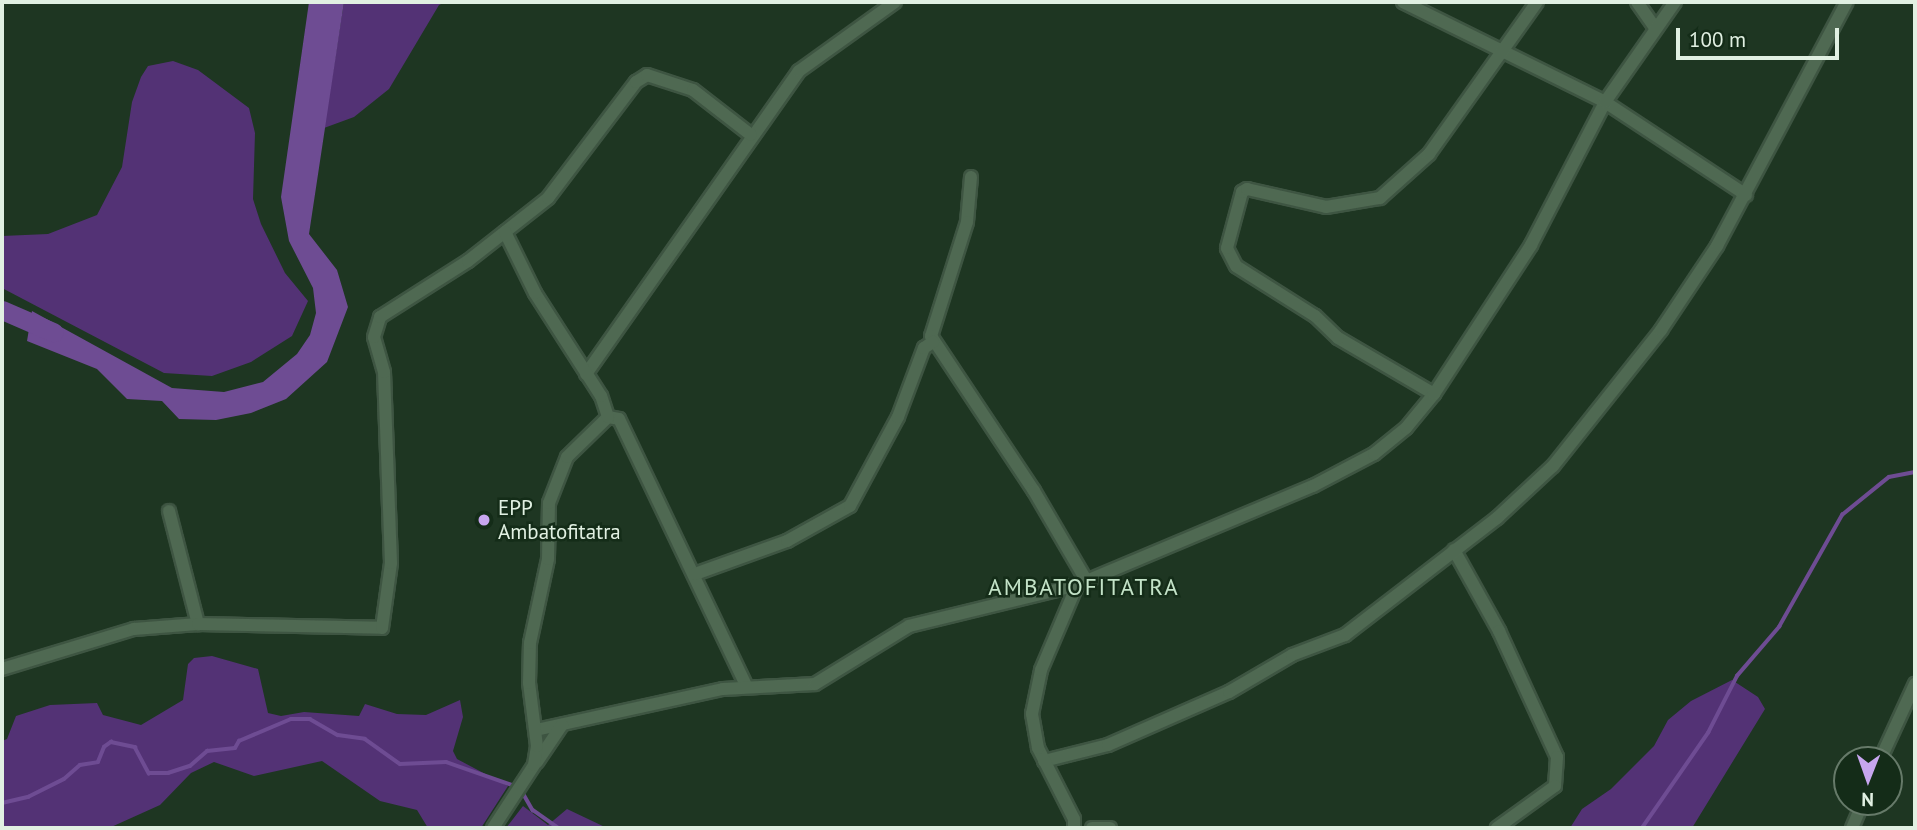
<!DOCTYPE html>
<html>
<head>
<meta charset="utf-8">
<style>
  body { margin:0 }
  #map { position:relative; width:1917px; height:830px; overflow:hidden; background:#1e3622; font-family:"PT Sans",sans-serif }
  div>[style] { position:absolute }
  .green>* { inset:0; background:#533275 }
  .water>* { inset:0; background:#6e4c93 }
  .stream>* { height:3.5px; margin:-1.75px; padding:0 1.75px; transform-origin:1.75px; border-radius:1.75px; background:#6e4c93 }
  .river>* { height:19px; margin:-9.5px; padding:0 9.5px; transform-origin:9.5px; border-radius:9.5px; background:#6e4c93 }
  .roads { filter:drop-shadow(2px 0 #3e5542) drop-shadow(-2px 0 #3e5542) drop-shadow(0 2px #3e5542) drop-shadow(0 -2px #3e5542) }
  .minor>* { height:12px; margin:-6px; padding:0 6px; transform-origin:6px; border-radius:6px; background:#4f6952 }
  .dots>* { width:19px; height:19px; translate:-50% -50%; box-sizing:border-box; border:4px solid #142c18; border-radius:50% }
  span { translate:-50% -50%; white-space:nowrap; text-align:center; line-height:1.15; -webkit-text-stroke:5px #142c18; paint-order:stroke }
  .poi-label { font-size:21px; color:#e1f0e2 }
  .left { translate:0 -50%; text-align:left }
  .neighbourhood-label { font-size:23px; color:#c4e3c8; letter-spacing:2px }
  .frame { position:absolute; inset:0; border:4px solid #e1f0e2; pointer-events:none }
  .north { position:absolute; left:1833px; top:746px; width:70px; height:70px; box-sizing:border-box; background:#142c18; border:2px solid #667a69; border-radius:50%; rotate:181deg; font-size:19px; font-weight:700; line-height:28px; text-align:center; color:#e1f0e2 }
  .north::after { content:''; display:block; margin:auto; width:24px; height:32px; background:#c7a6ef; clip-path:polygon(50% 0,100% 100%,50% 72%,0 100%) }
  .scale { position:absolute; left:1676px; top:28px; width:163px; height:32px; box-sizing:border-box; border:4px solid #e1f0e2; border-top:0; padding-left:9px; font-size:21px; line-height:24px; white-space:nowrap; color:#e1f0e2; -webkit-text-stroke:5px #142c18; paint-order:stroke }
</style>
</head>
<body>
<div id="map">
  <div class="green">
    <div style="clip-path:polygon(344px 2px,445px 2px,439px 5px,389px 89px,354px 117px,324px 128px)"></div>
    <div style="clip-path:polygon(173px 61px,198px 70px,249px 108px,255px 133px,253px 199px,261px 224px,285px 273px,308px 301px,292px 336px,251px 362px,212px 376px,164px 373px,2px 288px,2px 236px,48px 234px,97px 215px,122px 167px,132px 102px,141px 77px,148px 66px)"></div>
    <div style="clip-path:polygon(212px 656px,258px 669px,268px 713px,281px 716px,304px 712px,359px 716px,365px 704px,397px 714px,426px 715px,460px 700px,463px 717px,453px 751px,457px 759px,508px 786px,481px 828px,428px 828px,417px 810px,380px 801px,322px 761px,254px 776px,214px 762px,191px 773px,160px 805px,109px 828px,2px 828px,2px 741px,7px 739px,16px 716px,50px 705px,97px 703px,103px 715px,141px 725px,183px 700px,188px 664px,194px 658px)"></div>
    <div style="clip-path:polygon(1732px 680px,1758px 697px,1765px 709px,1692px 828px,1570px 828px,1582px 809px,1611px 789px,1654px 746px,1668px 720px,1691px 701px)"></div>
    <div style="clip-path:polygon(523px 806px,548px 825px,567px 809px,607px 828px,506px 828px)"></div>
  </div>
  <div class="water">
    <div style="clip-path:polygon(309px 2px,344px 2px,309px 234px,337px 270px,348px 307px,327px 362px,286px 399px,251px 413px,216px 420px,179px 419px,162px 401px,127px 399px,97px 369px,27px 341px,32px 311px,172px 388px,224px 392px,263px 382px,297px 354px,310px 335px,316px 313px,313px 288px,289px 241px,281px 197px)"></div>
  </div>
  <div class="stream">
    <div style="left:523px;top:793px;width:20px;rotate:60deg"></div>
    <div style="left:533px;top:810px;width:32px;rotate:35deg"></div>
    <div style="left:2px;top:803px;width:27px;rotate:-13deg"></div>
    <div style="left:28px;top:797px;width:40px;rotate:-26.6deg"></div>
    <div style="left:64px;top:779px;width:21px;rotate:-41deg"></div>
    <div style="left:80px;top:765px;width:18px;rotate:-9deg"></div>
    <div style="left:98px;top:762px;width:16px;rotate:-68deg"></div>
    <div style="left:104px;top:747px;width:9px;rotate:-36deg"></div>
    <div style="left:111px;top:742px;width:25px;rotate:12deg"></div>
    <div style="left:135px;top:747px;width:30px;rotate:62deg"></div>
    <div style="left:149px;top:773px;width:19px"></div>
    <div style="left:168px;top:773px;width:23px;rotate:-18deg"></div>
    <div style="left:190px;top:766px;width:23px;rotate:-41deg"></div>
    <div style="left:207px;top:751px;width:28px;rotate:-6deg"></div>
    <div style="left:235px;top:748px;width:8px;rotate:-60deg"></div>
    <div style="left:239px;top:741px;width:56px;rotate:-22.9deg"></div>
    <div style="left:291px;top:719px;width:19px"></div>
    <div style="left:310px;top:719px;width:32px;rotate:30deg"></div>
    <div style="left:338px;top:735px;width:27px;rotate:8deg"></div>
    <div style="left:365px;top:739px;width:43px;rotate:35.5deg"></div>
    <div style="left:400px;top:764px;width:46px;rotate:-2.5deg"></div>
    <div style="left:446px;top:762px;width:73px;rotate:19.2deg"></div>
    <div style="left:1642px;top:828px;width:116px;rotate:-55.2deg"></div>
    <div style="left:1708px;top:733px;width:64px;rotate:-63deg"></div>
    <div style="left:1737px;top:676px;width:65px;rotate:-49.4deg"></div>
    <div style="left:1779px;top:627px;width:129px;rotate:-60.6deg"></div>
    <div style="left:1842px;top:515px;width:60px;rotate:-39deg"></div>
    <div style="left:1889px;top:477px;width:26px;rotate:-11deg"></div>
  </div>
  <div class="river">
    <div style="left:2px;top:310px;width:56px;rotate:23.3deg"></div>
  </div>
  <div class="roads">
    <div class="minor">
      <div style="left:1403px;top:2px;width:225px;rotate:26.3deg"></div>
      <div style="left:1605px;top:102px;width:169px;rotate:33.4deg"></div>
      <div style="left:1637px;top:2px;width:29px;rotate:55deg"></div>
      <div style="left:971px;top:177px;width:45px;rotate:95.1deg"></div>
      <div style="left:967px;top:222px;width:120px;rotate:107.5deg"></div>
      <div style="left:931px;top:336px;width:186px;rotate:56.4deg"></div>
      <div style="left:1034px;top:491px;width:103px;rotate:59.7deg"></div>
      <div style="left:586px;top:374px;width:370px;rotate:-54.9deg"></div>
      <div style="left:799px;top:71px;width:118px;rotate:-35.7deg"></div>
      <div style="left:1434px;top:394px;width:111px;rotate:-149.7deg"></div>
      <div style="left:1338px;top:338px;width:32px;rotate:-136deg"></div>
      <div style="left:1315px;top:316px;width:93px;rotate:-147.7deg"></div>
      <div style="left:1236px;top:266px;width:20px;rotate:-117deg"></div>
      <div style="left:1227px;top:248px;width:58px;rotate:-75deg"></div>
      <div style="left:1242px;top:192px;width:6px;rotate:-31deg"></div>
      <div style="left:1247px;top:189px;width:81px;rotate:12.8deg"></div>
      <div style="left:1326px;top:207px;width:55px;rotate:-9.5deg"></div>
      <div style="left:1380px;top:198px;width:66px;rotate:-41.9deg"></div>
      <div style="left:1429px;top:154px;width:186px;rotate:-54.6deg"></div>
      <div style="left:608px;top:417px;width:11px;rotate:10deg"></div>
      <div style="left:619px;top:419px;width:295px;rotate:64.5deg"></div>
      <div style="left:169px;top:511px;width:117px;rotate:75.6deg"></div>
      <div style="left:1454px;top:550px;width:93px;rotate:60.9deg"></div>
      <div style="left:1499px;top:631px;width:139px;rotate:65.3deg"></div>
      <div style="left:1557px;top:757px;width:29px;rotate:94deg"></div>
      <div style="left:1555px;top:786px;width:72px;rotate:144.1deg"></div>
      <div style="left:695px;top:574px;width:98px;rotate:-19.7deg"></div>
      <div style="left:787px;top:541px;width:72px;rotate:-29.1deg"></div>
      <div style="left:850px;top:506px;width:101px;rotate:-61.7deg"></div>
      <div style="left:898px;top:417px;width:74px;rotate:-69.4deg"></div>
      <div style="left:924px;top:348px;width:11px;rotate:-34deg"></div>
      <div style="left:2px;top:669px;width:138px;rotate:-16.9deg"></div>
      <div style="left:134px;top:629px;width:64px;rotate:-4.5deg"></div>
      <div style="left:198px;top:624px;width:184px;rotate:1.2deg"></div>
      <div style="left:382px;top:628px;width:66px;rotate:-82.1deg"></div>
      <div style="left:391px;top:563px;width:191px;rotate:-92.1deg"></div>
      <div style="left:384px;top:372px;width:36px;rotate:-106deg"></div>
      <div style="left:374px;top:337px;width:21px;rotate:-73deg"></div>
      <div style="left:380px;top:317px;width:104px;rotate:-32.5deg"></div>
      <div style="left:468px;top:261px;width:102px;rotate:-38.2deg"></div>
      <div style="left:548px;top:198px;width:146px;rotate:-52.8deg"></div>
      <div style="left:636px;top:82px;width:13px;rotate:-32deg"></div>
      <div style="left:647px;top:75px;width:48px;rotate:18.1deg"></div>
      <div style="left:693px;top:90px;width:73px;rotate:37.8deg"></div>
      <div style="left:536px;top:730px;width:191px;rotate:-12.4deg"></div>
      <div style="left:723px;top:689px;width:92px;rotate:-3.1deg"></div>
      <div style="left:815px;top:684px;width:110px;rotate:-31.7deg"></div>
      <div style="left:909px;top:626px;width:173px;rotate:-13.7deg"></div>
      <div style="left:1880px;top:760px;width:84px;rotate:-65.3deg"></div>
      <div style="left:1044px;top:761px;width:66px;rotate:-14deg"></div>
      <div style="left:1108px;top:745px;width:132px;rotate:-23.7deg"></div>
      <div style="left:1229px;top:692px;width:73px;rotate:-30.4deg"></div>
      <div style="left:1292px;top:655px;width:57px;rotate:-20.7deg"></div>
      <div style="left:1345px;top:635px;width:192px;rotate:-37.6deg"></div>
      <div style="left:1497px;top:518px;width:76px;rotate:-42.9deg"></div>
      <div style="left:1553px;top:466px;width:174px;rotate:-51.5deg"></div>
      <div style="left:1661px;top:330px;width:101px;rotate:-56.3deg"></div>
      <div style="left:1717px;top:246px;width:276px;rotate:-62deg"></div>
      <div style="left:537px;top:762px;width:45px;rotate:-56deg"></div>
      <div style="left:493px;top:828px;width:75px;rotate:-56.9deg"></div>
      <div style="left:534px;top:765px;width:19px;rotate:-81deg"></div>
      <div style="left:537px;top:746px;width:64px;rotate:-97.2deg"></div>
      <div style="left:529px;top:683px;width:40px;rotate:-88.6deg"></div>
      <div style="left:530px;top:643px;width:86px;rotate:-77.9deg"></div>
      <div style="left:548px;top:559px;width:56px;rotate:-89deg"></div>
      <div style="left:549px;top:503px;width:49px;rotate:-68.6deg"></div>
      <div style="left:567px;top:457px;width:57px;rotate:-44.3deg"></div>
      <div style="left:608px;top:417px;width:22px;rotate:-108deg"></div>
      <div style="left:601px;top:396px;width:122px;rotate:-122.7deg"></div>
      <div style="left:535px;top:293px;width:68px;rotate:-116.2deg"></div>
      <div style="left:1074px;top:828px;width:9px;rotate:-90deg"></div>
      <div style="left:1074px;top:819px;width:80px;rotate:-116.9deg"></div>
      <div style="left:1038px;top:748px;width:35px;rotate:-100deg"></div>
      <div style="left:1032px;top:714px;width:45px;rotate:-78.4deg"></div>
      <div style="left:1041px;top:670px;width:92px;rotate:-67deg"></div>
      <div style="left:1077px;top:585px;width:256px;rotate:-22.8deg"></div>
      <div style="left:1313px;top:486px;width:69px;rotate:-27.7deg"></div>
      <div style="left:1374px;top:454px;width:41px;rotate:-39.1deg"></div>
      <div style="left:1406px;top:428px;width:44px;rotate:-50.5deg"></div>
      <div style="left:1434px;top:394px;width:178px;rotate:-56.9deg"></div>
      <div style="left:1531px;top:245px;width:161px;rotate:-62.6deg"></div>
      <div style="left:1605px;top:102px;width:122px;rotate:-55deg"></div>
      <div style="left:1092px;top:828px;width:18px"></div>
      <div style="left:1852px;top:828px;width:28px;rotate:-67deg"></div>
    </div>
  </div>
  <div class="dots">
    <div style="left:484px;top:520px;background:#c7a6ef"></div>
  </div>
  <div class="poi-label">
    <span class="left" style="left:498px;top:520px">EPP<br>Ambatofitatra</span>
  </div>
  <div class="neighbourhood-label">
    <span style="left:1084px;top:587px">AMBATOFITATRA</span>
  </div>
  <div class="frame"></div>
  <div class="north">N</div>
  <div class="scale">100 m</div>
</div>
</body>
</html>
